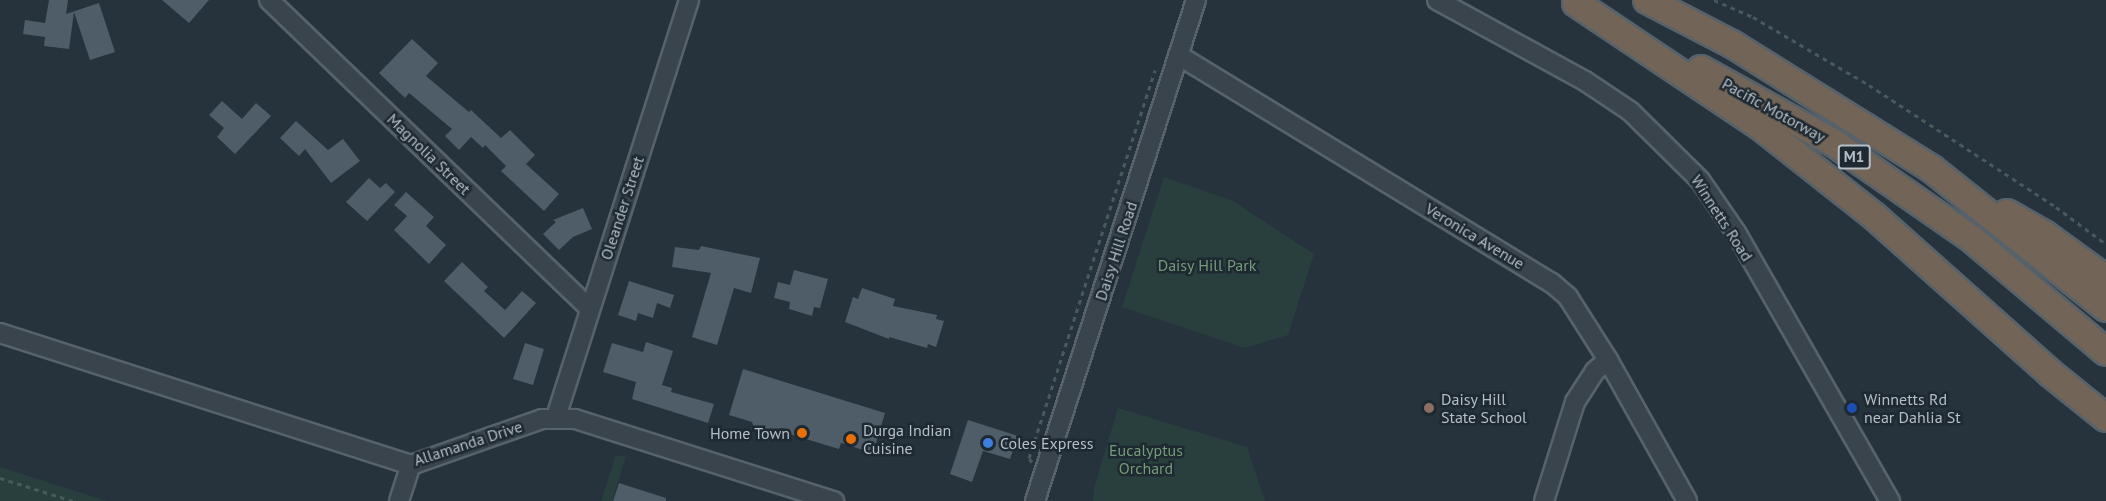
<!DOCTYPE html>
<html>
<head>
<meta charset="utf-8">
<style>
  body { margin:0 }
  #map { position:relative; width:2106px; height:501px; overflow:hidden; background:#26323c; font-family:"PT Sans",sans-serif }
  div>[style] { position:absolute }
  .green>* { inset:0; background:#293f3e }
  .building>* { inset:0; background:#4e5d67 }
  .path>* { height:3px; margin-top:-1.5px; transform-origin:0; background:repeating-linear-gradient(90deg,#475b5b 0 4.5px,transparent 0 9px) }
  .roads { filter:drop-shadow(2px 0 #57626a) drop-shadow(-2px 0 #57626a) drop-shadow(0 2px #57626a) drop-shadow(0 -2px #57626a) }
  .minor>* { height:18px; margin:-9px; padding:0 9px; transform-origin:9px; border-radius:9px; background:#39444c }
  .highway>* { height:26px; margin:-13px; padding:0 13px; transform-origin:13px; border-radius:13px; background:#726457 }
  .dots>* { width:16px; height:16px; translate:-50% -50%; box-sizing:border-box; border:3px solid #1e2931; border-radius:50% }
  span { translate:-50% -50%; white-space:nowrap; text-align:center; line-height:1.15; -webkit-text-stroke:5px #1e2931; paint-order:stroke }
  .shield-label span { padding:2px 4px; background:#1e2931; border:2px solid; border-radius:4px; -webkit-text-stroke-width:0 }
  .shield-label { font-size:15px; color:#b5bfc7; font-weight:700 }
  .street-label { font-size:16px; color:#b5bfc7 }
  .park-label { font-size:16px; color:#759c79 }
  .poi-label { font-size:16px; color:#b5bfc7 }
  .left { translate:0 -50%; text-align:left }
  .right { translate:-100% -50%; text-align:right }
</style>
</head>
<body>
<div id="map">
  <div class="green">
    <div style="clip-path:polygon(1164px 177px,1233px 201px,1314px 254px,1288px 335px,1245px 348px,1122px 307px)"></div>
    <div style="clip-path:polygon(1118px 408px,1247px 447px,1265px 501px,1093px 501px,1094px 488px)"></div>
    <div style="clip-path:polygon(616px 455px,626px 457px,612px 501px,601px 501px)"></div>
    <div style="clip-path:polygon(0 467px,107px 501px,0 501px)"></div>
  </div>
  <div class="building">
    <div style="clip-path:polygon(49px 0,68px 0,66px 14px,99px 3px,115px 52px,90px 60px,74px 12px,69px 49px,44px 46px,45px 37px,23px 34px,25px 20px,45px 23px)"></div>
    <div style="clip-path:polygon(162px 0,209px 0,189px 23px)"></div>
    <div style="clip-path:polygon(412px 39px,438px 63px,426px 76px,469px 112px,471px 110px,501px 138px,510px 130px,535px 155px,526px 164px,559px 194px,544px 211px,501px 171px,506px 166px,485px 145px,483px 148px,471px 137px,459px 150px,445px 136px,452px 129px,409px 93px,405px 98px,379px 73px)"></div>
    <div style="clip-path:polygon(222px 101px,242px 119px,256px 103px,271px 116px,235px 154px,217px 137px,224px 128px,209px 115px)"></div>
    <div style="clip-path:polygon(296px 121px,328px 150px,343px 139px,360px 161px,331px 183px,305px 149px,299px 156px,280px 138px)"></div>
    <div style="clip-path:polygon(369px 178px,380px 188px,386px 183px,395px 192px,367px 221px,346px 202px)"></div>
    <div style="clip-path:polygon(406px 192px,434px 217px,426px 226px,446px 245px,429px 264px,394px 230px,407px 216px,394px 205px)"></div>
    <div style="clip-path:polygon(583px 208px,592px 229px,573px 237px,559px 250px,543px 234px,556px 222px,553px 220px)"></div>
    <div style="clip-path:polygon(701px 246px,760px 258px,751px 293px,734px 288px,717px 345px,692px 337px,711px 273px,672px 267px,675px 247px,699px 250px)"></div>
    <div style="clip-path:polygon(462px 262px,488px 287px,484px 291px,505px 310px,522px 291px,536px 303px,504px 338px,444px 281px)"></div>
    <div style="clip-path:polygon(794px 270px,828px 279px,820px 308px,814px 307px,812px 316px,789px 309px,790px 302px,774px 298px,778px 282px,790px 285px)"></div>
    <div style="clip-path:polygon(629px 281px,674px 295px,670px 308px,657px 303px,653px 318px,638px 313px,636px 321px,618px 315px)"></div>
    <div style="clip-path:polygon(862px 288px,895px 299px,893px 306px,937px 315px,936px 319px,944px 321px,936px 347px,928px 344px,927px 348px,889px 337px,889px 339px,845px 322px,853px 297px,858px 299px)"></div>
    <div style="clip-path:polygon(646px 342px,673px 351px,662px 385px,672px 388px,671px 392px,714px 404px,708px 423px,632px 399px,636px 382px,603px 372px,612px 343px,643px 352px)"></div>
    <div style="clip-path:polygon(525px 343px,544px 349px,533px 385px,513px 379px)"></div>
    <div style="clip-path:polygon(743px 369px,885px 413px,873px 453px,841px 443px,839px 449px,773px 429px,766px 433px,755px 431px,752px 422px,729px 415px)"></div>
    <div style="clip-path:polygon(968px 420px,1018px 436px,1010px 459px,983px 451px,972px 482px,950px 474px)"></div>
    <div style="clip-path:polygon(619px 483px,666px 498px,666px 501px,613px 501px)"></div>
  </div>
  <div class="path">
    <div style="left:1714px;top:0;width:43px;rotate:23.6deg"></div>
    <div style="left:1753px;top:17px;width:134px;rotate:30.4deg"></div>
    <div style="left:1869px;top:85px;width:223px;rotate:33.1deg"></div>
    <div style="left:2056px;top:207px;width:62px;rotate:36.5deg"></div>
    <div style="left:1032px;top:462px;width:5px;rotate:-127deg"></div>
    <div style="left:1029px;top:458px;width:408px;rotate:-72deg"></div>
    <div style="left:0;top:478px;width:77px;rotate:17.5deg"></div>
  </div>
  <div class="roads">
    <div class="minor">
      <div style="left:269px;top:0;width:444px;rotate:43.9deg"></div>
      <div style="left:1437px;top:0;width:169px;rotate:28.7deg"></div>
      <div style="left:1585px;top:81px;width:54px;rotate:33.7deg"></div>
      <div style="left:1630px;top:111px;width:98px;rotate:44.6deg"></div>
      <div style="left:1700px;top:180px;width:65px;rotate:55.6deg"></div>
      <div style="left:1737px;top:234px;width:308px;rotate:60.2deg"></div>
      <div style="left:1178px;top:55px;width:438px;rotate:31.4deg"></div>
      <div style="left:1552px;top:283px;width:21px;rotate:41deg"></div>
      <div style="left:1568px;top:297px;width:75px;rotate:57.6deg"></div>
      <div style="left:1608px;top:360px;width:162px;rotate:60.7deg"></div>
      <div style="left:0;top:333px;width:432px;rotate:17.8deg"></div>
      <div style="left:411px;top:465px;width:139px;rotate:-19.3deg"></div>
      <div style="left:542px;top:419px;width:33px"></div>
      <div style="left:575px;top:419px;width:272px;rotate:17.6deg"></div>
      <div style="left:556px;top:417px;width:438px;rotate:-72.3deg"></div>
      <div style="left:399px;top:501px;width:38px;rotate:-72deg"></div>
      <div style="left:1035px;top:501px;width:526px;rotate:-72.18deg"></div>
      <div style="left:1544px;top:501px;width:104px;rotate:-72.6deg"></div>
      <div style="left:1575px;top:402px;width:37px;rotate:-57deg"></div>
      <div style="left:1595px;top:371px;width:17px;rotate:-40deg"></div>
    </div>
    <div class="highway">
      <div style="left:1647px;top:0;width:96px;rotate:27.4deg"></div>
      <div style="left:1732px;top:44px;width:236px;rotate:32deg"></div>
      <div style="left:1932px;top:169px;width:223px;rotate:38.6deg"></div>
      <div style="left:1576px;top:3px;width:221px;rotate:33.8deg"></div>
      <div style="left:1760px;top:126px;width:145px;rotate:38.3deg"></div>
      <div style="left:1874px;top:216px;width:236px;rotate:41.7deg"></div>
      <div style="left:2050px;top:373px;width:72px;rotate:38.8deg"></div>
      <div style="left:1701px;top:69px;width:152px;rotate:29.1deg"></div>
      <div style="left:1834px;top:143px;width:168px;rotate:34.8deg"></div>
      <div style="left:1972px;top:239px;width:175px;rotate:40.1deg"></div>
      <div style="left:2007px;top:213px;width:43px;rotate:29.6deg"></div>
      <div style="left:2044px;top:234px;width:77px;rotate:36deg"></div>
    </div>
  </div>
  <div class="dots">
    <div style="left:1429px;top:408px;background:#8d6e63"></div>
    <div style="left:1852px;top:408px;background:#1a4fb4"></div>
    <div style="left:802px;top:433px;background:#e8710a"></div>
    <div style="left:851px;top:439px;background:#e8710a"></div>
    <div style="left:988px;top:443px;background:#3f7fe0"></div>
  </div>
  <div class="shield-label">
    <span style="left:1854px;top:157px">M1</span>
  </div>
  <div class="street-label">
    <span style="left:1774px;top:110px;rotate:29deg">Pacific Motorway</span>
    <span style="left:429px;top:154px;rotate:44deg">Magnolia Street</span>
    <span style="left:622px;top:208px;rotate:-72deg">Oleander Street</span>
    <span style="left:1722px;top:218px;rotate:57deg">Winnetts Road</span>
    <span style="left:1475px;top:236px;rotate:31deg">Veronica Avenue</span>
    <span style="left:1116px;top:251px;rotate:-72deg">Daisy Hill Road</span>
    <span style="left:468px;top:443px;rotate:-18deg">Allamanda Drive</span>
  </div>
  <div class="park-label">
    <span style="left:1207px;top:265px">Daisy Hill Park</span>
    <span style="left:1146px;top:459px">Eucalyptus<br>Orchard</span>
  </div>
  <div class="poi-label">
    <span class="left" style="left:1441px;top:408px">Daisy Hill<br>State School</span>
    <span class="left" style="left:1864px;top:408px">Winnetts Rd<br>near Dahlia St</span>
    <span class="left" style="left:863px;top:439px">Durga Indian<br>Cuisine</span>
    <span class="right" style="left:790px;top:433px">Home Town</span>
    <span class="left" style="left:1000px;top:443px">Coles Express</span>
  </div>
</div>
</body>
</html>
